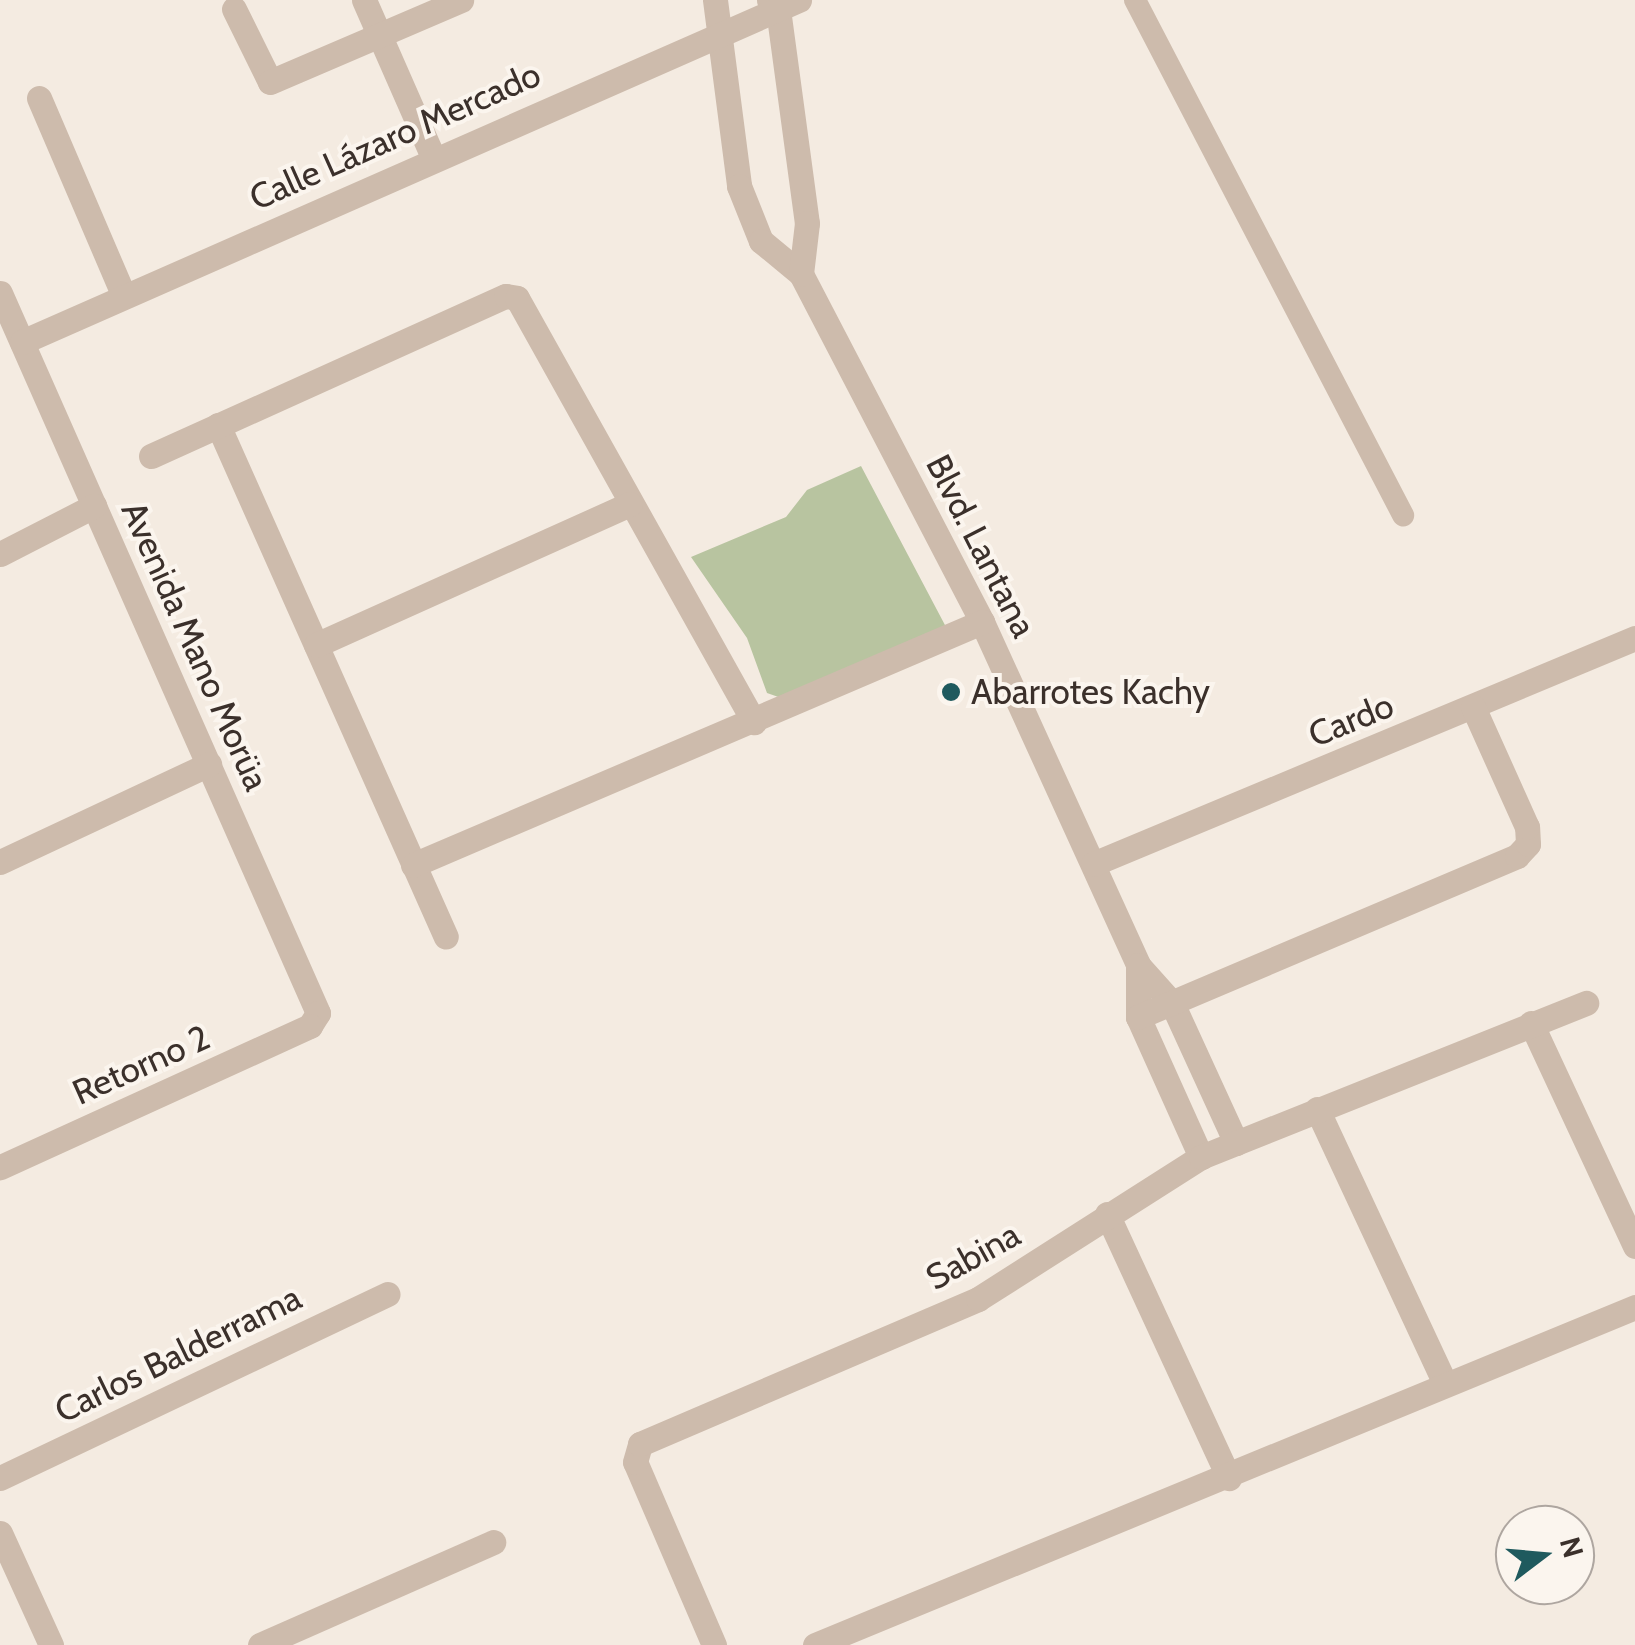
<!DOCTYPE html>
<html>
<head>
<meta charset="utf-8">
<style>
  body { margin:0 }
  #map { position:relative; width:1635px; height:1645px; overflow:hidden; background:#f4ebe1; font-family:Cabin,sans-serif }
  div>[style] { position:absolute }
  .green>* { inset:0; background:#b8c4a0 }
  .lane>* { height:22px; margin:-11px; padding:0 11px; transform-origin:11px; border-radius:11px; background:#cdbbac }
  .street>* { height:25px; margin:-12.5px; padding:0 12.5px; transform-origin:12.5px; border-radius:12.5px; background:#cdbbac }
  .dots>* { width:28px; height:28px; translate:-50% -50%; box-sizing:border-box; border:5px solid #fbf5ee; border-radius:50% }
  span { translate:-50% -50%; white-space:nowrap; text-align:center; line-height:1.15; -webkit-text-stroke:8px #fbf5ee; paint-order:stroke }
  .street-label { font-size:35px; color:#3b302b }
  .poi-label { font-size:35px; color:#3b302b }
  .left { translate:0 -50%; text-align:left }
  .north { position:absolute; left:1495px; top:1505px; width:100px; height:100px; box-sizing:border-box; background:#fbf5ee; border:2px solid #aea6a0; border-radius:50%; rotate:74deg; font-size:28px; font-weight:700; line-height:40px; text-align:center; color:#3b302b }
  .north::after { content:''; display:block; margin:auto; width:35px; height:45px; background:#1f5a5e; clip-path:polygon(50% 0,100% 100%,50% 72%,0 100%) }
</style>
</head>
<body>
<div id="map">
  <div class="green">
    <div style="clip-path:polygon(861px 466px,946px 627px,787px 700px,767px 693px,747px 638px,691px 557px,786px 517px,807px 490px)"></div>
  </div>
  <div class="lane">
    <div style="left:1135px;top:0;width:581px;rotate:62.51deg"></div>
  </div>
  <div class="street">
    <div style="left:364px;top:0;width:171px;rotate:66.3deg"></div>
    <div style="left:715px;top:0;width:188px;rotate:82.6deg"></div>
    <div style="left:739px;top:186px;width:59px;rotate:68.2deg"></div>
    <div style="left:761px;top:241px;width:52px;rotate:39.5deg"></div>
    <div style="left:801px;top:274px;width:392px;rotate:62.5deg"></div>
    <div style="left:982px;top:622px;width:377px;rotate:65.5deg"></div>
    <div style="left:1138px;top:965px;width:51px;rotate:48.2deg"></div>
    <div style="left:1172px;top:1003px;width:154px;rotate:65.4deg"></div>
    <div style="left:769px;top:0;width:13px;rotate:45deg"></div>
    <div style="left:778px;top:9px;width:216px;rotate:82.3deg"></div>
    <div style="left:807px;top:223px;width:51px;rotate:96.7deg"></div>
    <div style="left:234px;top:9px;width:81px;rotate:63.7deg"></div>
    <div style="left:270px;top:82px;width:208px;rotate:-23.2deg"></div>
    <div style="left:39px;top:98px;width:213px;rotate:66.8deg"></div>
    <div style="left:0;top:293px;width:787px;rotate:66.17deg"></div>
    <div style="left:318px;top:1013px;width:15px;rotate:122deg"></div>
    <div style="left:310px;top:1026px;width:341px;rotate:155.5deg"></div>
    <div style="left:22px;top:342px;width:849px;rotate:-23.76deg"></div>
    <div style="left:218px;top:425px;width:560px;rotate:66deg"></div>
    <div style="left:151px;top:456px;width:389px;rotate:-24.3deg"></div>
    <div style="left:506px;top:296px;width:11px;rotate:10deg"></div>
    <div style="left:517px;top:298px;width:486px;rotate:60.8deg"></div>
    <div style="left:0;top:554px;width:106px;rotate:-27.1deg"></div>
    <div style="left:316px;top:645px;width:344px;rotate:-24.2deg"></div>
    <div style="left:0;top:862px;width:231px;rotate:-25.1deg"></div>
    <div style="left:1093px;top:864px;width:587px;rotate:-22.63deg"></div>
    <div style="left:413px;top:865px;width:619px;rotate:-23.13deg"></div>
    <div style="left:1138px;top:965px;width:52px;rotate:90deg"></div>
    <div style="left:1138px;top:1017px;width:154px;rotate:65.8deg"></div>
    <div style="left:1138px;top:1017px;width:412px;rotate:-23deg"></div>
    <div style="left:1517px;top:856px;width:16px;rotate:-47deg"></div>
    <div style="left:1528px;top:844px;width:17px;rotate:-93deg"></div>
    <div style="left:1527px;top:827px;width:132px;rotate:-114.2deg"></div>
    <div style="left:1531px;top:1023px;width:246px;rotate:65deg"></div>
    <div style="left:1317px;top:1109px;width:303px;rotate:65deg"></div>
    <div style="left:1107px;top:1214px;width:291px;rotate:65.2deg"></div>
    <div style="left:0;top:1478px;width:429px;rotate:-25.4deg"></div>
    <div style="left:0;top:1533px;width:123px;rotate:65.5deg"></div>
    <div style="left:260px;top:1645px;width:255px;rotate:-23.8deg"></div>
    <div style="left:714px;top:1645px;width:199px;rotate:-113.3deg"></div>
    <div style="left:635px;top:1462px;width:19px;rotate:-74deg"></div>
    <div style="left:640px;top:1444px;width:368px;rotate:-23.2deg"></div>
    <div style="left:978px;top:1299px;width:264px;rotate:-32.5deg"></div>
    <div style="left:1201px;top:1157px;width:415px;rotate:-21.8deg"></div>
    <div style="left:815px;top:1645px;width:887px;rotate:-22.4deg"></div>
  </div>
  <div class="dots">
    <div style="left:951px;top:692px;background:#1f5a5e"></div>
  </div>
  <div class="street-label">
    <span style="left:395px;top:136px;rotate:-24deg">Calle Lázaro Mercado</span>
    <span style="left:981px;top:546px;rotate:63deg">Blvd. Lantana</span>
    <span style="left:195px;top:646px;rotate:66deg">Avenida Mano Morüa</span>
    <span style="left:1351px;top:720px;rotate:-22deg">Cardo</span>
    <span style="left:141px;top:1065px;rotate:-24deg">Retorno 2</span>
    <span style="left:973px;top:1256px;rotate:-29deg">Sabina</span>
    <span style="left:178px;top:1354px;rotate:-26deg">Carlos Balderrama</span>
  </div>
  <div class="poi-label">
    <span class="left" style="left:971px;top:692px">Abarrotes Kachy</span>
  </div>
  <div class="north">N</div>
</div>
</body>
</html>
